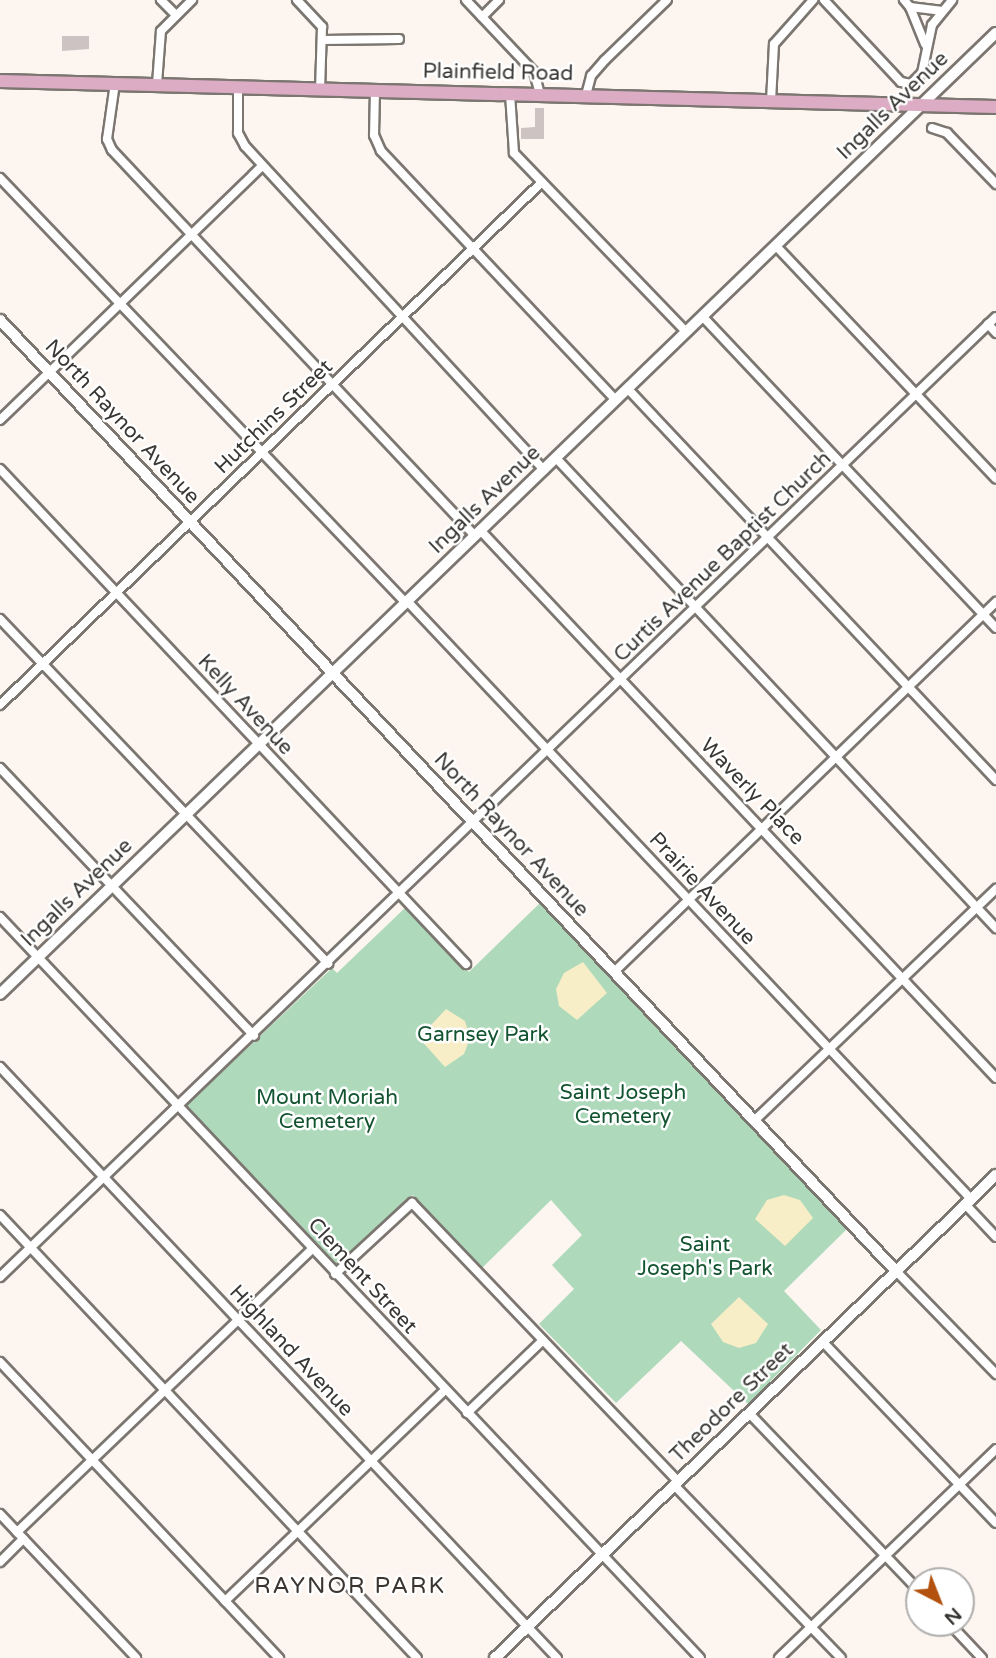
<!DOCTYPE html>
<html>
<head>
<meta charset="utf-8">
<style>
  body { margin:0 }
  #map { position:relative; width:996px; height:1658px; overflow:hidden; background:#fcf5f0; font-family:"Varela Round",sans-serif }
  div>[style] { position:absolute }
  .green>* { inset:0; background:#aedabb }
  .sand>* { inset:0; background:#f7edc7 }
  .building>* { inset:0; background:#ccc3c2 }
  .roads { filter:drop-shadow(2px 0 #7c7671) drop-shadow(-2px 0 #7c7671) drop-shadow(0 2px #7c7671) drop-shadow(0 -2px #7c7671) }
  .minor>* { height:8px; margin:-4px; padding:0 4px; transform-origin:4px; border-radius:4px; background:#fff }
  .tertiary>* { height:10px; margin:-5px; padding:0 5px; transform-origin:5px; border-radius:5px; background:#fff }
  .secondary>* { height:10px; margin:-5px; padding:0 5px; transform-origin:5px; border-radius:5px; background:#fff }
  .primary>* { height:12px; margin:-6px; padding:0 6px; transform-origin:6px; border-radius:6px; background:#dcacc4 }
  span { translate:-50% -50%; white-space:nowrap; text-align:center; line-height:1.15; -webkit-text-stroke:5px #fff; paint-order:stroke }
  .street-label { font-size:21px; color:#393734 }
  .park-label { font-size:21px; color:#12542f }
  .neighbourhood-label { font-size:23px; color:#3a3530; letter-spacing:2px }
  .north { position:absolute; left:905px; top:1567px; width:70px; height:70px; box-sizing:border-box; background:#fff; border:2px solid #b0afae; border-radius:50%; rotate:138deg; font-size:19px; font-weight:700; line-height:28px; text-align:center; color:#393734 }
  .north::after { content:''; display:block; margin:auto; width:24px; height:32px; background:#b2520e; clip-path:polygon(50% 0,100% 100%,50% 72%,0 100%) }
</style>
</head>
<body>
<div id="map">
  <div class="green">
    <div style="clip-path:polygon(542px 901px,849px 1227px,784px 1291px,821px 1330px,748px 1404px,681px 1341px,616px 1403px,539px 1324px,574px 1289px,552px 1265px,582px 1235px,551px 1200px,481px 1269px,413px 1195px,340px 1267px,186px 1106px,332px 968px,337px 973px,407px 906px,469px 972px)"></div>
  </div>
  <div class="sand">
    <div style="clip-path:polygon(583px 962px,607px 993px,577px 1020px,559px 1006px,556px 989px,564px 973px)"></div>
    <div style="clip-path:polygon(446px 1009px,465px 1021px,470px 1038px,464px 1054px,445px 1067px,419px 1038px)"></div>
    <div style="clip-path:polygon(784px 1195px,800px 1200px,813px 1218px,785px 1246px,755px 1219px,767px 1200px)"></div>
    <div style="clip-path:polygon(739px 1297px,768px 1324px,756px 1343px,739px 1348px,723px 1342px,711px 1324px)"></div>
  </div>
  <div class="building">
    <div style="clip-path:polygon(62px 36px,89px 36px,89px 49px,62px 51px)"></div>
    <div style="clip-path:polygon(535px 108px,544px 108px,544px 139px,521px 139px,521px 128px,535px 127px)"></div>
  </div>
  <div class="roads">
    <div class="minor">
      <div style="left:161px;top:0;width:21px;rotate:45deg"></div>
      <div style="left:297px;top:0;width:37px;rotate:47deg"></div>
      <div style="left:322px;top:27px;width:62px;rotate:91.8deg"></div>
      <div style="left:466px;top:0;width:99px;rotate:46.6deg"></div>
      <div style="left:534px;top:72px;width:23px;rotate:75deg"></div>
      <div style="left:824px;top:0;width:112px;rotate:46.8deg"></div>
      <div style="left:901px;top:82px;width:10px;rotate:11deg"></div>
      <div style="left:911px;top:84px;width:16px;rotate:-45deg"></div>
      <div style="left:922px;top:73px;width:49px;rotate:-78.2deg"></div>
      <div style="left:932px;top:25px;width:32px;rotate:-51deg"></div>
      <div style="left:904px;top:0;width:9px;rotate:49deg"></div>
      <div style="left:910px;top:7px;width:31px;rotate:7deg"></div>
      <div style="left:910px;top:7px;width:40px;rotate:68deg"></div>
      <div style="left:482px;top:17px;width:24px;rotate:-45deg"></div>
      <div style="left:323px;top:40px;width:76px;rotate:-0.8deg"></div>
      <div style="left:115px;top:83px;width:57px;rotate:98.1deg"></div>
      <div style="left:107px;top:139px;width:12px;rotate:66deg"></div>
      <div style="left:112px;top:150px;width:530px;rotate:46.76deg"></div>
      <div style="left:157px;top:84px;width:53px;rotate:-85.7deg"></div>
      <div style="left:161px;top:31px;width:44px;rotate:-45deg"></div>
      <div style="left:238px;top:86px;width:47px;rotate:90deg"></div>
      <div style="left:238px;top:133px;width:15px;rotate:62deg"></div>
      <div style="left:245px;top:146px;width:441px;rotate:47.3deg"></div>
      <div style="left:375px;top:89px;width:46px;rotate:91.2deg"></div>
      <div style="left:374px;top:135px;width:17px;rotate:66deg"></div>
      <div style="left:381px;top:151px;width:342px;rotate:46.7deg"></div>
      <div style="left:510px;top:94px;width:59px;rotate:86.1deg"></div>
      <div style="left:514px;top:153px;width:248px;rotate:46.1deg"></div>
      <div style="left:586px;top:95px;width:20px;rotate:-75deg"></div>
      <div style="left:591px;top:76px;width:21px;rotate:-49deg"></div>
      <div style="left:605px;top:60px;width:86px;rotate:-44.1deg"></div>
      <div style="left:771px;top:101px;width:57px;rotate:-87deg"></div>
      <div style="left:774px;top:44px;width:59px;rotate:-48.4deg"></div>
      <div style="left:932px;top:128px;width:16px;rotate:18deg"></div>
      <div style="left:947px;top:133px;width:71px;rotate:46.1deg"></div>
      <div style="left:0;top:178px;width:588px;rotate:46.31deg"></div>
      <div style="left:776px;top:246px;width:320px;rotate:46.6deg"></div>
      <div style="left:703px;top:317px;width:427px;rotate:46.7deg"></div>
      <div style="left:988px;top:324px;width:12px;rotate:48deg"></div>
      <div style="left:628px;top:389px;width:537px;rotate:46.74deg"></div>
      <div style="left:0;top:420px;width:365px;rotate:-44.1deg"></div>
      <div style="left:556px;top:458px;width:644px;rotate:46.89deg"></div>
      <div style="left:0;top:469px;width:680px;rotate:46.73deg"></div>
      <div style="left:481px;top:531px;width:751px;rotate:46.73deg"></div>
      <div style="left:408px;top:602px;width:821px;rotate:46.68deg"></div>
      <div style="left:0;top:619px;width:476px;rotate:46.4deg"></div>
      <div style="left:0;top:705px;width:753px;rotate:-43.98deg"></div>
      <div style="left:0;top:768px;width:369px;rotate:46.5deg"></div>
      <div style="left:0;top:917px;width:1019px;rotate:46.63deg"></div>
      <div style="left:614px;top:972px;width:532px;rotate:-44.09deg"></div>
      <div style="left:0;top:1067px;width:812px;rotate:46.7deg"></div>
      <div style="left:755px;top:1120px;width:334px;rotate:-43.8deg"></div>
      <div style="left:965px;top:1204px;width:45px;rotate:46.8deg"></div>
      <div style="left:0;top:1215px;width:608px;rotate:46.73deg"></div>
      <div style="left:896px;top:1271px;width:144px;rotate:45.8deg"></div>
      <div style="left:335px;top:1274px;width:105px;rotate:-42.7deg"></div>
      <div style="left:412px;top:1203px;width:385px;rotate:46.3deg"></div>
      <div style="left:0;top:1277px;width:1383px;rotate:-43.95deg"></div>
      <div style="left:823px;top:1342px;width:250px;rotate:46.3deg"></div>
      <div style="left:0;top:1362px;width:407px;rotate:46.7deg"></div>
      <div style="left:467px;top:1413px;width:105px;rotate:-43.8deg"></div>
      <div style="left:749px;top:1413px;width:246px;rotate:46.3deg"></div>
      <div style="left:674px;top:1485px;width:240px;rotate:46deg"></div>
      <div style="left:0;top:1514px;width:198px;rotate:46.6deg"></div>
      <div style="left:17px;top:1532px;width:409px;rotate:-43.8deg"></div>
      <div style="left:0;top:1562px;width:33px;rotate:-45deg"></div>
      <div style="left:225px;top:1601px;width:305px;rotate:-43.8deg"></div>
      <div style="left:949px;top:1623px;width:48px;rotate:46.7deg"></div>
      <div style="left:779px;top:1658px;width:301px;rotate:-43.9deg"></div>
    </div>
    <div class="tertiary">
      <div style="left:0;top:994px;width:1384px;rotate:-43.98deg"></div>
    </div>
    <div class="secondary">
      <div style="left:0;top:320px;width:1307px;rotate:46.71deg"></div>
      <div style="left:495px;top:1658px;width:696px;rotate:-43.95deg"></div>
    </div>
    <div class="primary">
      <div style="left:0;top:81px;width:996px;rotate:1.5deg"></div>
    </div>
  </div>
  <div class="street-label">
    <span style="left:498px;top:73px;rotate:1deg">Plainfield Road</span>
    <span style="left:893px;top:106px;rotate:-44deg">Ingalls Avenue</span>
    <span style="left:274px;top:417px;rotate:-44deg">Hutchins Street</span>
    <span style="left:122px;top:422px;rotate:47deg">North Raynor Avenue</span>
    <span style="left:485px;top:500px;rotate:-44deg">Ingalls Avenue</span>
    <span style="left:723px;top:557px;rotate:-44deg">Curtis Avenue Baptist Church</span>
    <span style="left:245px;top:705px;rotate:47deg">Kelly Avenue</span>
    <span style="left:752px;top:792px;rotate:46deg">Waverly Place</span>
    <span style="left:511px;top:835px;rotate:47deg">North Raynor Avenue</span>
    <span style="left:702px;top:889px;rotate:47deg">Prairie Avenue</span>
    <span style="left:77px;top:893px;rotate:-44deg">Ingalls Avenue</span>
    <span style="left:362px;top:1276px;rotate:47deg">Clement Street</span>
    <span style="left:291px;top:1351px;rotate:47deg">Highland Avenue</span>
    <span style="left:732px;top:1403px;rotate:-44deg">Theodore Street</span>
  </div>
  <div class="park-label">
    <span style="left:483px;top:1035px">Garnsey Park</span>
    <span style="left:623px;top:1105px">Saint Joseph<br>Cemetery</span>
    <span style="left:327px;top:1110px">Mount Moriah<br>Cemetery</span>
    <span style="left:705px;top:1257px">Saint<br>Joseph's Park</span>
  </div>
  <div class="neighbourhood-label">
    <span style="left:350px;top:1586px">RAYNOR PARK</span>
  </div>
  <div class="north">N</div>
</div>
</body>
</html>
